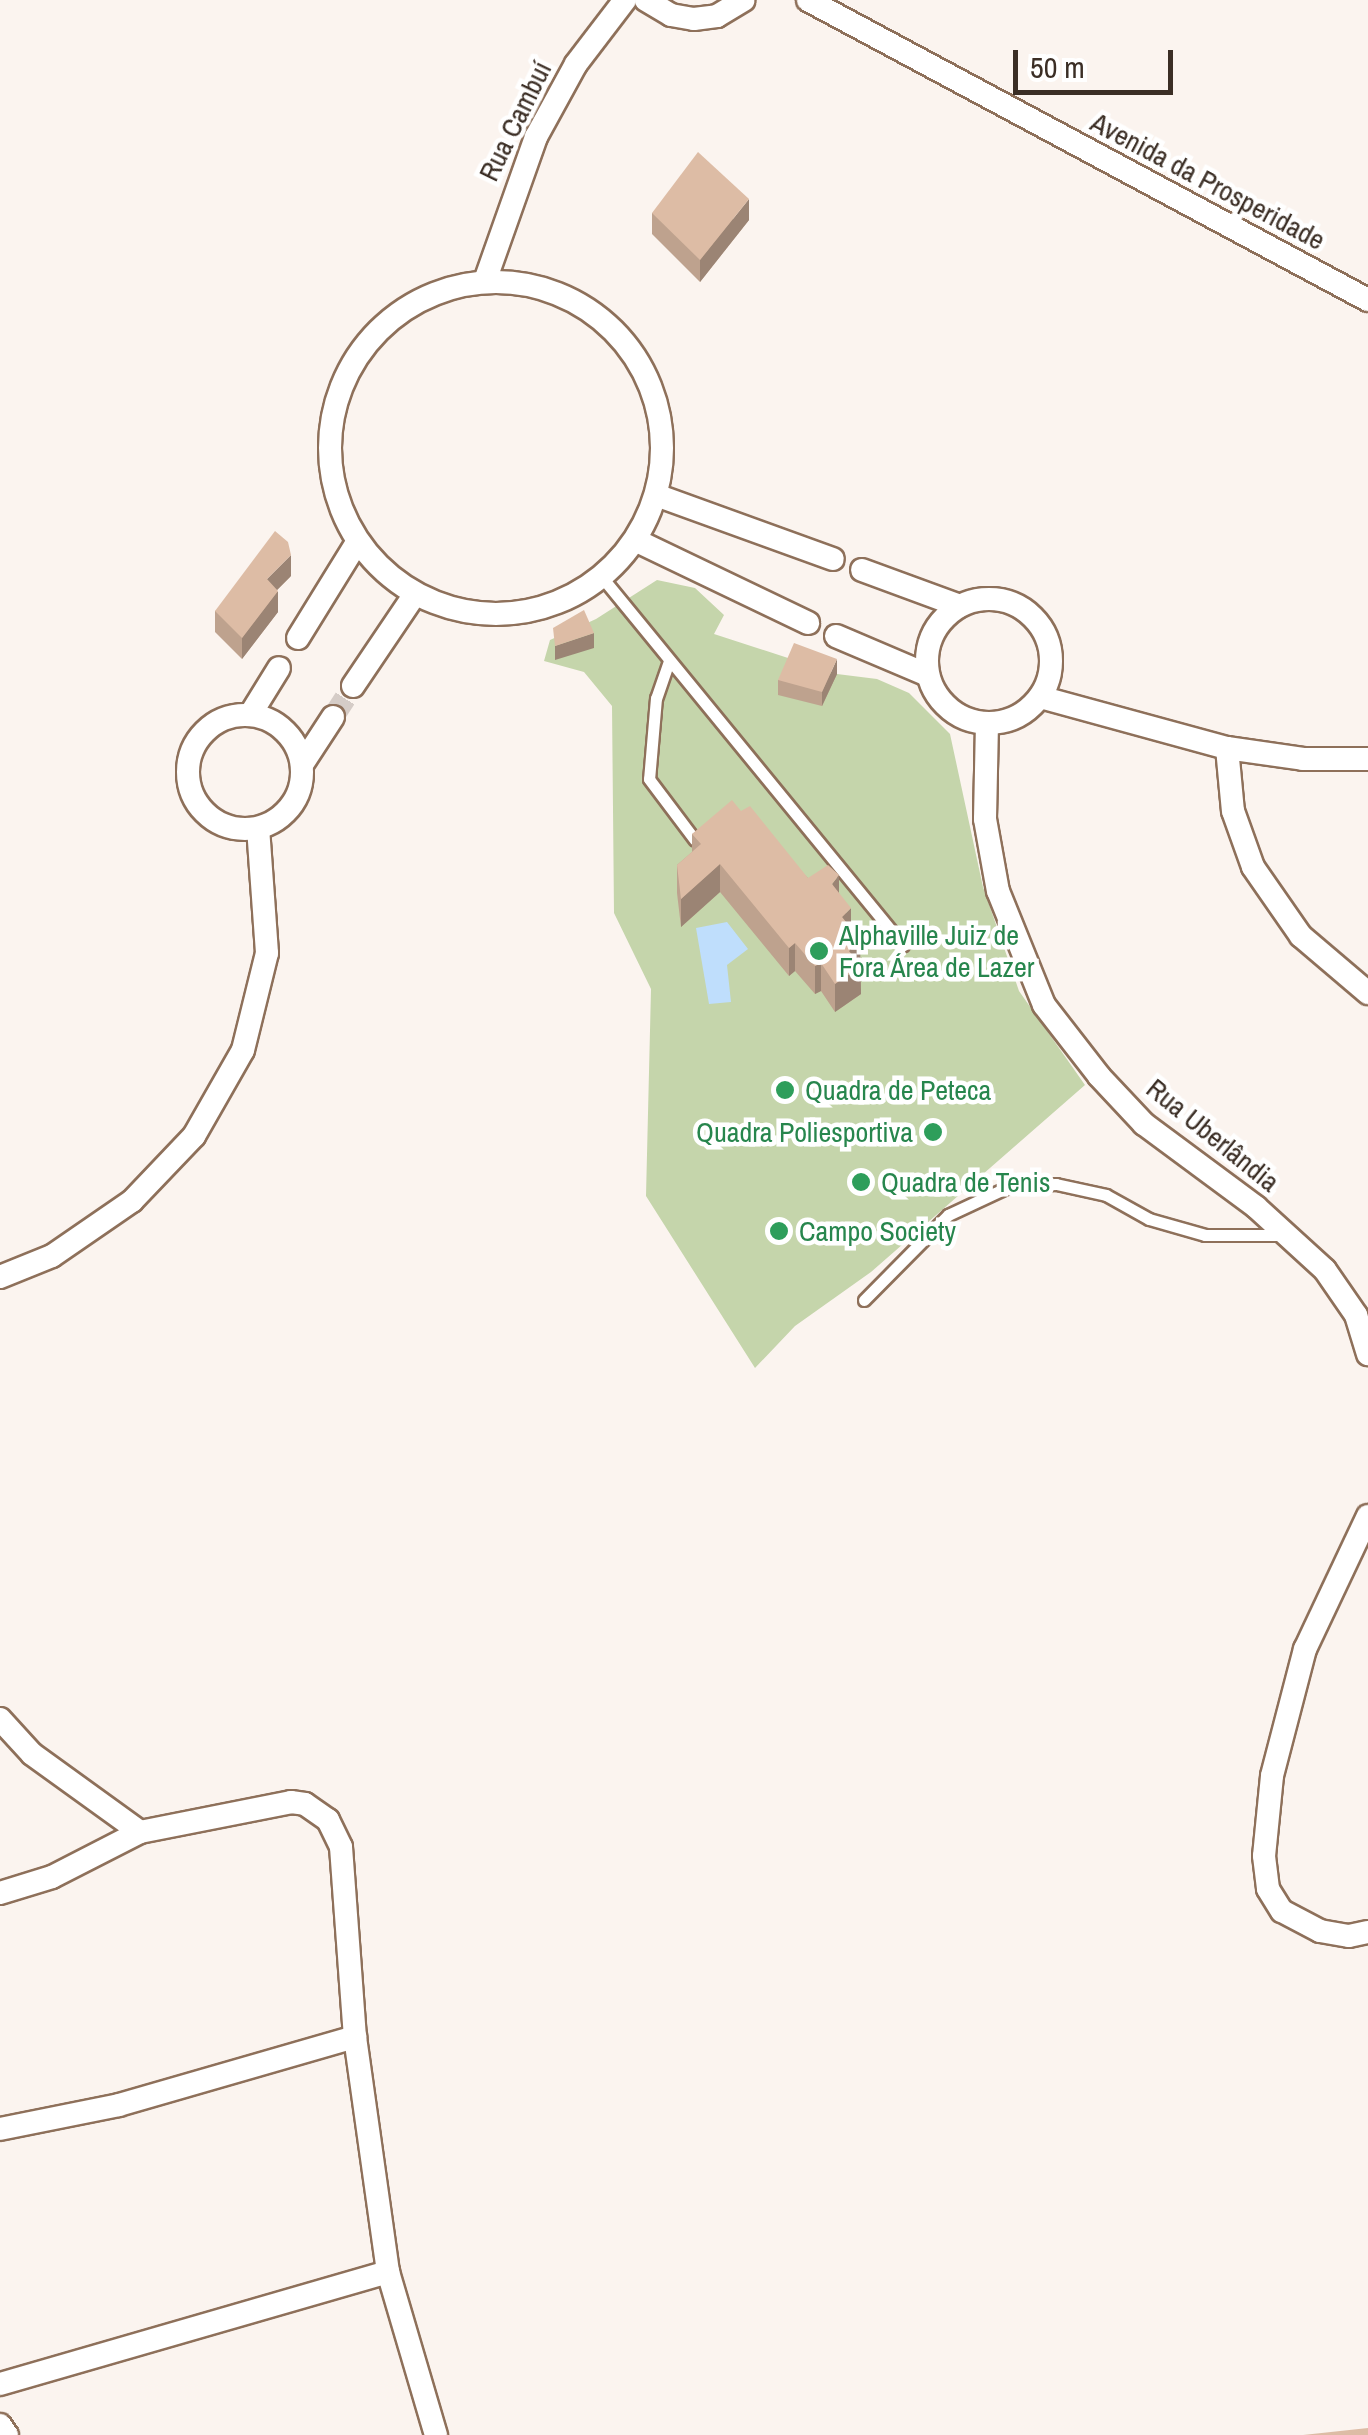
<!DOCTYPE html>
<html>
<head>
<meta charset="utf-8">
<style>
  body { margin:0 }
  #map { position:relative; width:1368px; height:2435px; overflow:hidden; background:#fbf4ef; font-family:"Archivo Narrow",sans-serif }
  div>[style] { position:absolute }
  .green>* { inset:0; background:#c5d5ab }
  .water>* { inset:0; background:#bfdefc }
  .street-tunnel>* { height:22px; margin-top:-11px; transform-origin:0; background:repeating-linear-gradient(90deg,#d5ccc7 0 22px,transparent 0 33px) }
  .roads { filter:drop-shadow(2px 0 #8e705a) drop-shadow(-2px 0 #8e705a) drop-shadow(0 2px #8e705a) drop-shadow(0 -2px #8e705a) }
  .lane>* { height:11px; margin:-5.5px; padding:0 5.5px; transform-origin:5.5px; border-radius:5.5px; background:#fff }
  .street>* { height:22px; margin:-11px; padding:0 11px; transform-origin:11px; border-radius:11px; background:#fff }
  .street>.ring { margin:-11px; padding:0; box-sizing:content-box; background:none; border:22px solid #fff; border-radius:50% }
  .wall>* { inset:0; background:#bea28e }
  .shaded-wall>* { inset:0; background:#9b8474 }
  .building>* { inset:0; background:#ddbca5 }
  .dots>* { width:28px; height:28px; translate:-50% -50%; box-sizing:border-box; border:5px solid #fff; border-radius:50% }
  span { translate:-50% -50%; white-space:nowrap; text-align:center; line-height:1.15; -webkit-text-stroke:9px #fff; paint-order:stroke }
  .street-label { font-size:28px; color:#3b2e25 }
  .leisure-label { font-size:28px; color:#27864d }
  .left { translate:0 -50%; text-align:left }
  .right { translate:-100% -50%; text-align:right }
  .scale { position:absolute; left:1013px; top:50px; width:160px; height:45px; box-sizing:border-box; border:5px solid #3b2e25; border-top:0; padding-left:12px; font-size:30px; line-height:35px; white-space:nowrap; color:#3b2e25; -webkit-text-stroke:8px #fff; paint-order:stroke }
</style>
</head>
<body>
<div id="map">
  <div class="green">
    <div style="clip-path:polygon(657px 580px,695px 588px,724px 615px,714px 634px,837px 674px,877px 679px,909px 693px,950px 734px,983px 887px,1019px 991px,1085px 1085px,871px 1272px,795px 1326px,755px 1368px,646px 1196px,651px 989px,614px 913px,612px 706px,584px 672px,544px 661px,550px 640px,596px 619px)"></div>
  </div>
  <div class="water">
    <div style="clip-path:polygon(727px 922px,748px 949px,727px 965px,731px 1002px,709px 1004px,696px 928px)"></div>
  </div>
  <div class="street-tunnel">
    <div style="left:333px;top:717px;width:37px;rotate:-57deg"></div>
  </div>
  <div class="roads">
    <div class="lane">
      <div style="left:601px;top:576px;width:477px;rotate:50.7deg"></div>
      <div style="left:669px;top:661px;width:39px;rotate:109deg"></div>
      <div style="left:656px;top:698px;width:81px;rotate:94.9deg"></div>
      <div style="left:649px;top:779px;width:76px;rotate:53deg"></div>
      <div style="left:864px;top:1300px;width:120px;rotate:-45.3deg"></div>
      <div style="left:948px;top:1215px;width:68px;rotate:-25.1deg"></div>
      <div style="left:1010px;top:1186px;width:46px;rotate:-2.5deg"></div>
      <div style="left:1056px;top:1184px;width:51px;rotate:12.4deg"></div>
      <div style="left:1106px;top:1195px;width:49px;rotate:29.2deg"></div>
      <div style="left:1149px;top:1219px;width:58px;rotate:15.9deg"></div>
      <div style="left:1205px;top:1235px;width:77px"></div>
    </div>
    <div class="street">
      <div style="left:646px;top:0;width:29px;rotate:31deg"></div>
      <div style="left:671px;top:15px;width:23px;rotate:10deg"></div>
      <div style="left:694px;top:19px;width:23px;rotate:-7deg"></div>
      <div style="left:717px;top:16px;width:31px;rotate:-31deg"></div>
      <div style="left:808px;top:0;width:635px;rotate:28.18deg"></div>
      <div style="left:485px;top:281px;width:153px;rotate:-70.5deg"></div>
      <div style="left:536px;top:137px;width:83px;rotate:-61.3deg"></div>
      <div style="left:576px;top:64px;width:81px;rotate:-52.6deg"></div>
      <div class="ring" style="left:330px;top:282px;width:310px;height:310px"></div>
      <div style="left:656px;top:495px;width:188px;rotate:19.9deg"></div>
      <div style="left:635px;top:540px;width:192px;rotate:25.6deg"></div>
      <div style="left:862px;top:570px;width:104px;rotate:20.2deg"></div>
      <div class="ring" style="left:927px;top:599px;width:102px;height:102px"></div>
      <div style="left:836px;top:636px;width:100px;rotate:23deg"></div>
      <div style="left:298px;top:638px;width:114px;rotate:-58.3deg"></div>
      <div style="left:353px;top:686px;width:111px;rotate:-56deg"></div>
      <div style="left:1040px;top:697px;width:194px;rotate:15.3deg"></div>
      <div style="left:1227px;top:748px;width:77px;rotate:8.2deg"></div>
      <div style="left:1303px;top:759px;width:65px"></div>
      <div class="ring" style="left:188px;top:715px;width:92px;height:92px"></div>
      <div style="left:250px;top:715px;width:55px;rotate:-58.3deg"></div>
      <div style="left:987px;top:723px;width:96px;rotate:91.2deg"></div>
      <div style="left:985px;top:819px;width:73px;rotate:79.8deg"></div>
      <div style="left:998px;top:891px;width:123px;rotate:68deg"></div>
      <div style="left:1044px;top:1005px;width:90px;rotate:52.2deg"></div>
      <div style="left:1099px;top:1076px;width:66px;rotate:46.8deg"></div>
      <div style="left:1144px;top:1124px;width:139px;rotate:36.5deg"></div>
      <div style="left:1256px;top:1207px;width:93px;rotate:42.4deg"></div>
      <div style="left:1325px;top:1270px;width:55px;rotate:55.4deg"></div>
      <div style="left:1356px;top:1315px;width:41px;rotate:72.9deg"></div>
      <div style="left:1227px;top:748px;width:63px;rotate:84.6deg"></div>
      <div style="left:1233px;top:811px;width:59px;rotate:70.3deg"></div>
      <div style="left:1253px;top:867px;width:84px;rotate:55.2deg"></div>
      <div style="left:1301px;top:936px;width:88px;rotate:40.4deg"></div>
      <div style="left:303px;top:763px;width:55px;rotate:-56.9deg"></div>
      <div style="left:0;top:1277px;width:56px;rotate:-22deg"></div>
      <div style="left:52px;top:1256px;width:97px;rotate:-34.5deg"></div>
      <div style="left:132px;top:1201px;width:90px;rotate:-46.4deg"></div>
      <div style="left:194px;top:1136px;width:99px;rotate:-60.3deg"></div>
      <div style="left:243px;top:1050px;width:100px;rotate:-76.1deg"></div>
      <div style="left:267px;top:953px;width:125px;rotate:-94.1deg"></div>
      <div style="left:1368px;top:1516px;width:147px;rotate:115.3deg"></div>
      <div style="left:1305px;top:1649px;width:131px;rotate:104.6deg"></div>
      <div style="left:1272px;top:1776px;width:80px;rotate:95.7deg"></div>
      <div style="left:1264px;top:1856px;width:33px;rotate:83deg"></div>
      <div style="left:1268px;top:1889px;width:26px;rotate:58deg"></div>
      <div style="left:1282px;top:1911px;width:43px;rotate:27.8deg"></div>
      <div style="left:1320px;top:1931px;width:29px;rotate:10deg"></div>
      <div style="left:1349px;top:1936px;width:19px;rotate:-12deg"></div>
      <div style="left:0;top:1719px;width:47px;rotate:47.6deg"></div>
      <div style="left:32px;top:1754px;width:133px;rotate:35.8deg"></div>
      <div style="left:0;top:1893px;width:54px;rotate:-17.1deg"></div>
      <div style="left:52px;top:1877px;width:99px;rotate:-27.1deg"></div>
      <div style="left:140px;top:1832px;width:154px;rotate:-11.2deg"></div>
      <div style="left:291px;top:1802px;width:14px;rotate:8deg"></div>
      <div style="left:305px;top:1804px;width:28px;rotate:35deg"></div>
      <div style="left:328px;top:1820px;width:30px;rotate:64deg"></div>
      <div style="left:341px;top:1847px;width:191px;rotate:85.8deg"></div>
      <div style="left:355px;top:2037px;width:237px;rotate:82deg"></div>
      <div style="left:388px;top:2272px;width:170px;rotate:73.6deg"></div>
      <div style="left:0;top:2129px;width:121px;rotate:-11.4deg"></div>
      <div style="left:119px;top:2105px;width:246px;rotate:-16.1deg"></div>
      <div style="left:0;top:2384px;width:404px;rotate:-16.1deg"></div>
      <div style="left:0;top:2425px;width:12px;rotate:55deg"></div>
    </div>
  </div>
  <div class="wall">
    <div style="clip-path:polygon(652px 213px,749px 220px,700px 282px,652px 234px)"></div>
    <div style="clip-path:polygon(291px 576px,277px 590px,278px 612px,242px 659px,215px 632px,215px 611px)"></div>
    <div style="clip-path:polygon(837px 674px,822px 706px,778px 695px,778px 680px)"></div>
    <div style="clip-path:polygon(741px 811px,808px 878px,839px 893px,851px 928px,860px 964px,861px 994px,835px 1012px,821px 991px,815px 994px,795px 971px,789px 976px,720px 892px,681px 927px,677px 893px,677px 865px,692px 852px,692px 834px)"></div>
  </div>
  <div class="shaded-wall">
    <div style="clip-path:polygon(749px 199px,749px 220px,700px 282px,700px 260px)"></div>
    <div style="clip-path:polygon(291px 555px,291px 576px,267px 600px,267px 579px)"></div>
    <div style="clip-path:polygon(278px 591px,278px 612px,242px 659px,242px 638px)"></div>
    <div style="clip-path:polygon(594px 633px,594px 648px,555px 660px,555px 646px)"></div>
    <div style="clip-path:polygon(837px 659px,837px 674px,822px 706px,822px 692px)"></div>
    <div style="clip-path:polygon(720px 864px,720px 892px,681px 927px,681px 899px)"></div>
    <div style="clip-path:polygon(839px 875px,839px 903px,832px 884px)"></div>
    <div style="clip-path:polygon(851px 908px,851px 936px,842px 917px)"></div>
    <div style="clip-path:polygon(860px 939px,861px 994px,835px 1012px,835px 984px,849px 951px)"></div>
    <div style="clip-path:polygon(795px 943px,795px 971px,789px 976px,789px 948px)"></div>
    <div style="clip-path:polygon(821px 963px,821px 991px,815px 994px,815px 966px)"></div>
  </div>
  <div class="building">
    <div style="clip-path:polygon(698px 152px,749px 199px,700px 260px,652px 213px)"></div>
    <div style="clip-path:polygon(275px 531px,288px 542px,291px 555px,267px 579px,278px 591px,242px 638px,215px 611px)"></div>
    <div style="clip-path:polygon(584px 610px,594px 633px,555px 646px,553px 628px)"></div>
    <div style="clip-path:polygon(794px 643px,837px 659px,822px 692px,778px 680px)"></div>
    <div style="clip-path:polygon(732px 800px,741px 811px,750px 806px,808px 878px,828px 865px,839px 875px,832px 884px,851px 908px,842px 917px,860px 939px,849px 951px,861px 966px,835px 984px,821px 963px,815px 966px,795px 943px,789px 948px,720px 864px,681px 899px,677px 865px,701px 844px,692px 834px)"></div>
    <div style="clip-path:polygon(1368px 2428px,1368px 2435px,1303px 2435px)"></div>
  </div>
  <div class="dots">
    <div style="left:819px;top:951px;background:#2e9e5b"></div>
    <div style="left:785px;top:1090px;background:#2e9e5b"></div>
    <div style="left:933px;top:1132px;background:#2e9e5b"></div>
    <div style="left:861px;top:1182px;background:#2e9e5b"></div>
    <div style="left:779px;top:1231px;background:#2e9e5b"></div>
  </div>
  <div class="street-label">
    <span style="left:515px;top:121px;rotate:-64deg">Rua Cambuí</span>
    <span style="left:1208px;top:181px;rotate:28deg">Avenida da Prosperidade</span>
    <span style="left:1213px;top:1135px;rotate:39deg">Rua Uberlândia</span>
  </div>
  <div class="leisure-label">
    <span class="left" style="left:839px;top:951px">Alphaville Juiz de<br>Fora Área de Lazer</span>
    <span class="left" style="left:805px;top:1090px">Quadra de Peteca</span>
    <span class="right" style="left:913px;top:1132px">Quadra Poliesportiva</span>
    <span class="left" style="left:881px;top:1182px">Quadra de Tenis</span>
    <span class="left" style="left:799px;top:1231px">Campo Society</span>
  </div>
  <div class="scale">50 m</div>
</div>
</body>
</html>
